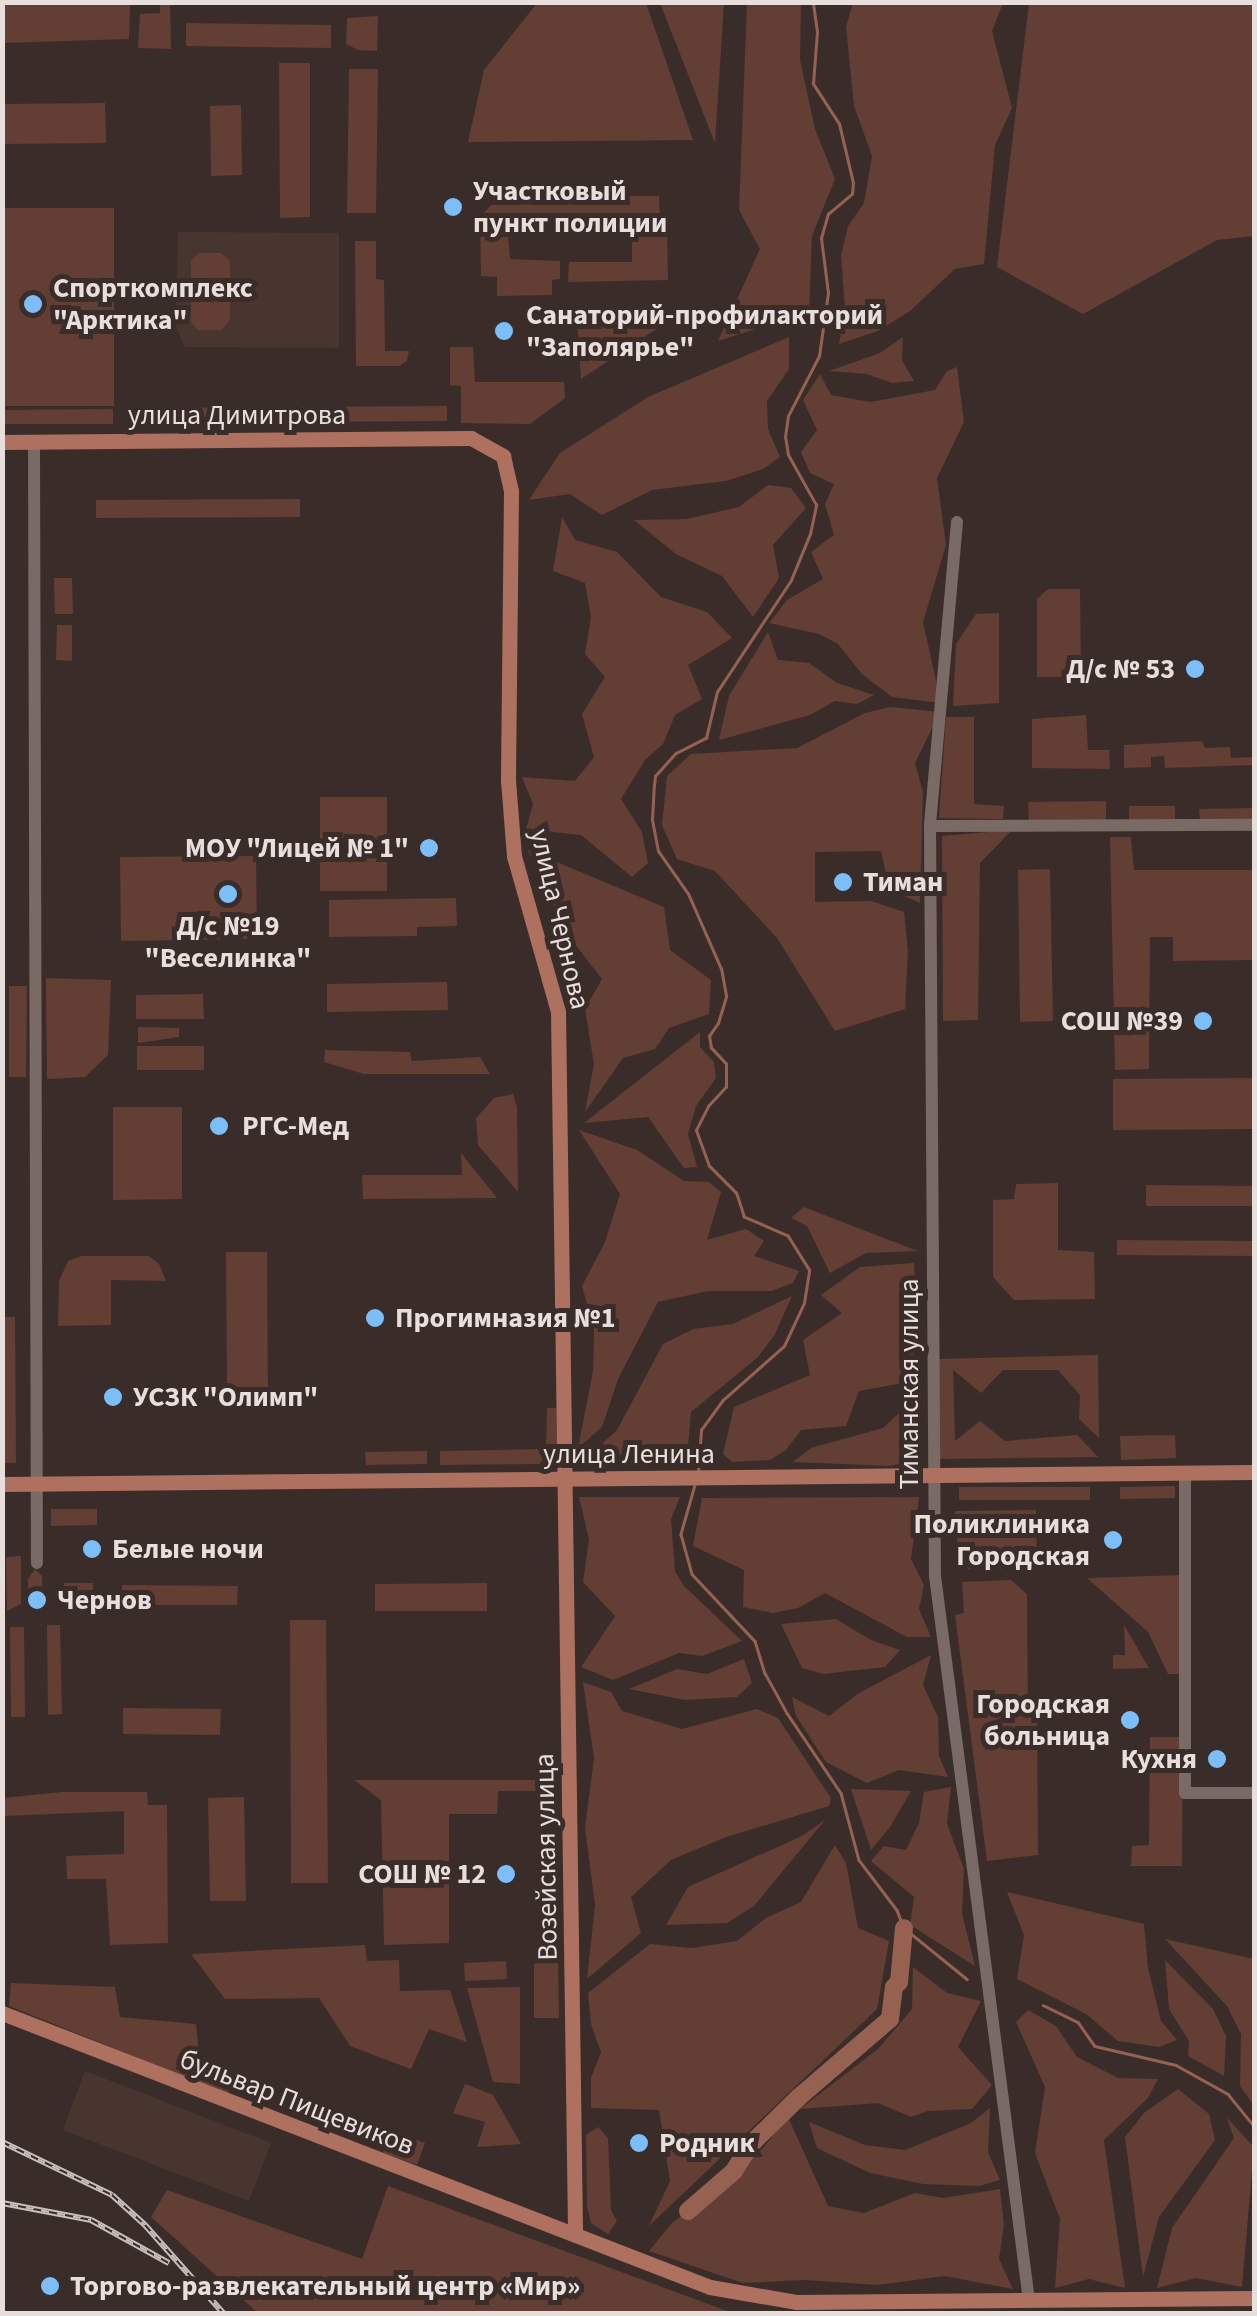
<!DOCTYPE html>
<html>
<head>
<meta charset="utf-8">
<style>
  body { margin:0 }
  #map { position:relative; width:1257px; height:2316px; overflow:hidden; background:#3a2d29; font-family:"Source Sans 3",sans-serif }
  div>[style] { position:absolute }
  .built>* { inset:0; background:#493530 }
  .green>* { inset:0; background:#623e34 }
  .stream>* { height:2.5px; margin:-1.25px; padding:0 1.25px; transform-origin:1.25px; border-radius:1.25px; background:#976152 }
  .river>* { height:18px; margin:-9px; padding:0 9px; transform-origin:9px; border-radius:9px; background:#976152 }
  .minor>* { height:12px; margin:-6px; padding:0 6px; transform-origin:6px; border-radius:6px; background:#796a65 }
  .major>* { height:15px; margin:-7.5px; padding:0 7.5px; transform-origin:7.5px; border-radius:7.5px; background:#ae715f }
  .rail>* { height:6px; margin-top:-3px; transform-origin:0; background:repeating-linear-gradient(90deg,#3a2d29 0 8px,#c8bebb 0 16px); box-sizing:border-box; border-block:2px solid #c8bebb }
  .dots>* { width:28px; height:28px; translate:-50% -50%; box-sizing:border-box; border:5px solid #3a2d29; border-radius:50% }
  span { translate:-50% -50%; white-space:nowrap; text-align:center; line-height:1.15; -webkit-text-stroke:10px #3a2d29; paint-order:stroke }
  .poi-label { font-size:28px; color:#e8dfdc; font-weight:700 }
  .left { translate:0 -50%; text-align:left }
  .right { translate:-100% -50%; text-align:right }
  .street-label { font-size:28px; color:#e8dfdc }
  .frame { position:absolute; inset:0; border:5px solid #e8dfdc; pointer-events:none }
</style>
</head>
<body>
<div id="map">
  <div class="built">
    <div style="clip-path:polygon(178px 232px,339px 233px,339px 348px,184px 347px,176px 325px)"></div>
    <div style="clip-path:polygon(85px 2071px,271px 2143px,249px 2201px,63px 2130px)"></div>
  </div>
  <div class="green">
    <div style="clip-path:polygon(538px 2px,646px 3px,693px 140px,468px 142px,484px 70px)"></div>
    <div style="clip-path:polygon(2px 3px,130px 3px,129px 39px,3px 43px)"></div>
    <div style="clip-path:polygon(160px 3px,170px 3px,171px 49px,138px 48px,140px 14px,160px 13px)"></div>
    <div style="clip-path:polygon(660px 3px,724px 3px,715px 143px)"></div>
    <div style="clip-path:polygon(747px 3px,801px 3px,800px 60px,815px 129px,835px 179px,812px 236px,809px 312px,718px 341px,760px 249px,739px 210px)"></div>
    <div style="clip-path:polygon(853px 3px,1003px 3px,992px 31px,1012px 108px,995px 145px,984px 264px,955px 269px,910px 311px,878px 331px,839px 344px,845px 310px,841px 255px,848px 226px,864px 203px,872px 156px,854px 106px,846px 27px)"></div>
    <div style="clip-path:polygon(1029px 3px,1254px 3px,1254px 236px,1217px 240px,1083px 314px,997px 267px)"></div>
    <div style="clip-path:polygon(378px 16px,377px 51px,358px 50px,346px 44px,347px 18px)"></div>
    <div style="clip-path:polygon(186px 23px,331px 25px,331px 48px,186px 46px)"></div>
    <div style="clip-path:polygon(279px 63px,310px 63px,310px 217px,280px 218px)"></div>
    <div style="clip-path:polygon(349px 69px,378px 69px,376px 213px,347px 213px)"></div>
    <div style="clip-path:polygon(105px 103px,106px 143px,3px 144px,3px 104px)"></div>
    <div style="clip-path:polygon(241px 105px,242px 175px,211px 176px,210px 106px)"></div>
    <div style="clip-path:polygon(509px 195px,659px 196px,660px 216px,667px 217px,668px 280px,568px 282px,569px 262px,632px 262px,632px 213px,520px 213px,507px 224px,510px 259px,560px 261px,560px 279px,552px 280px,552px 295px,497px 296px,497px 277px,481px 276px,480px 217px,493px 203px)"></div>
    <div style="clip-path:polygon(3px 208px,114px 208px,114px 406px,3px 406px)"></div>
    <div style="clip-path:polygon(355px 241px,376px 241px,376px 279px,384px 280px,385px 351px,409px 351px,407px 361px,399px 366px,356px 366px)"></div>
    <div style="clip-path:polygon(199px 253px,221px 253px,230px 261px,230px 319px,222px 330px,198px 330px,191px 322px,191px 261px)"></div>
    <div style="clip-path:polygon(577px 319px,670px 320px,581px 379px)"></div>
    <div style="clip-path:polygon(789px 337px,789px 369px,767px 401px,768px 429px,780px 457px,763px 469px,726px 481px,652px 490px,602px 515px,570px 494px,529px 500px,560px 453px,648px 397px)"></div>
    <div style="clip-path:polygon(903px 337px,902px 360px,914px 381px,892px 383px,867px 374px,829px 371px,880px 353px)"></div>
    <div style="clip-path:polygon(450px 347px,473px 347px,475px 382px,564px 382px,565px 398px,530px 424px,461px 423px,461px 386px,450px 385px)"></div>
    <div style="clip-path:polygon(957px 367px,964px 422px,937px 478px,946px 545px,923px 622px,941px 703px,892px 697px,862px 674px,838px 644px,819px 634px,769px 623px,787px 600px,823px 579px,811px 552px,834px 535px,825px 504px,834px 484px,810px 473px,801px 452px,817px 430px,803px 400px,820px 374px,831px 395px,870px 402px,935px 390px,947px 371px)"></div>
    <div style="clip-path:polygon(447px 406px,447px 421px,301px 422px,300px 407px)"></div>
    <div style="clip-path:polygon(285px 407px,285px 422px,127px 424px,127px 408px)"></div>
    <div style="clip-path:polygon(113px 409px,113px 424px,3px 424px,3px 410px)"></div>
    <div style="clip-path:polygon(768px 485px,791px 488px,806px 508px,773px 545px,779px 578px,753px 617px,722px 576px,676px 554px,634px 520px,687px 519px,739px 507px)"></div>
    <div style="clip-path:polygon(300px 499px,300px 517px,96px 518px,96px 500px)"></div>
    <div style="clip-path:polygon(562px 517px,575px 540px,617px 552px,661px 597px,707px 612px,732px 638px,688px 665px,702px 699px,675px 715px,663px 744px,645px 760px,621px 799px,642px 832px,648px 863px,632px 877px,581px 835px,526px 829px,533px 804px,522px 777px,575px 781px,594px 757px,582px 714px,605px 677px,585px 654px,591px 617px,585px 583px,553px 571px)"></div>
    <div style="clip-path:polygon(54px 578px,72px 578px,73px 614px,55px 614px)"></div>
    <div style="clip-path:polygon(1048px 589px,1080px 589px,1081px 677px,1037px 677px,1037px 599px)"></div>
    <div style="clip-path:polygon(999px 613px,999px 703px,953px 706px,956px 644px,976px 614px)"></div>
    <div style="clip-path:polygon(57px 625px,72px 625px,72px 661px,56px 660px)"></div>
    <div style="clip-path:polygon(768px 632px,778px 660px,809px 663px,837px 683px,874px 695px,857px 704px,835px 701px,810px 715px,719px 740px,729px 696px)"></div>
    <div style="clip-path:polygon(890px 707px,940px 712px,915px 763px,923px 792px,920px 903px,889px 889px,881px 851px,815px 852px,815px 902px,871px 901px,904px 912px,908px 951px,905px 1009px,835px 1031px,777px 938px,715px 871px,677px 859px,662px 825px,667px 776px,691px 754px,797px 748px,865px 713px)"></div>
    <div style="clip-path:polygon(1086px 715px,1088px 750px,1109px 750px,1110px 769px,1032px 768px,1032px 719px)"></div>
    <div style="clip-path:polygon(946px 717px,974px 717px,974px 804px,1004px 806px,1003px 819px,939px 818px)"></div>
    <div style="clip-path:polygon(1202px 741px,1205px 748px,1230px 747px,1231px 758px,1254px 757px,1254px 765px,1165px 768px,1164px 756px,1151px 757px,1151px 767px,1124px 768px,1124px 745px)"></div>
    <div style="clip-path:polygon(320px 797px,387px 797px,387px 891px,320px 891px)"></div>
    <div style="clip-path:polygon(1106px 801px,1106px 820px,1029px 822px,1028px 802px)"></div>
    <div style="clip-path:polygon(1129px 806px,1175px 806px,1175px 822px,1129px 822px)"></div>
    <div style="clip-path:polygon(1254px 808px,1254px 819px,1200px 821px,1199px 809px)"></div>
    <div style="clip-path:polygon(1012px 830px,980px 863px,978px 1020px,943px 1021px,942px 836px)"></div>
    <div style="clip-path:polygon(1110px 837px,1131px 837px,1134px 870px,1254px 870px,1254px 960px,1173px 961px,1173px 937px,1150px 937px,1149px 1069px,1115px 1070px)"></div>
    <div style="clip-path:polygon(528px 850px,664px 907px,670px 950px,711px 980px,709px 1014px,669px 1028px,655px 1049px,623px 1058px,585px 1112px,594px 1064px,585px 1009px,602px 979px,567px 934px)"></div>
    <div style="clip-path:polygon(256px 856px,257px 939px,121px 941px,120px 857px)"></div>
    <div style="clip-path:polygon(1050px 869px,1053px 1021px,1020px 1022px,1018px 870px)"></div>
    <div style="clip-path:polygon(456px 898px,457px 926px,417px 927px,417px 936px,329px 937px,329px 900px)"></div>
    <div style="clip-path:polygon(46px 978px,111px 980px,108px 1055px,85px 1077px,47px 1079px)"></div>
    <div style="clip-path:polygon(447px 982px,448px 1010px,327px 1012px,327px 984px)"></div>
    <div style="clip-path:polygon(9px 986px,27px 986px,26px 1077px,9px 1077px)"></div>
    <div style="clip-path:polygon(203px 994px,204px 1019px,136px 1019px,136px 995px)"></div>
    <div style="clip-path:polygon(138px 1027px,179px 1028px,179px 1037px,138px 1043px)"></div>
    <div style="clip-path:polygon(700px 1032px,700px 1047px,714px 1062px,716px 1078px,696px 1106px,688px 1134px,697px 1167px,684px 1168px,648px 1117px,584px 1123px)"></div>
    <div style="clip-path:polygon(137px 1046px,204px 1046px,204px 1070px,137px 1070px)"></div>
    <div style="clip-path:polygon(325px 1050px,410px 1052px,412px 1061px,480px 1057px,490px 1074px,364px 1074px,324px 1062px)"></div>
    <div style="clip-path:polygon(1254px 1078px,1254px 1129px,1113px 1130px,1113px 1079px)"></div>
    <div style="clip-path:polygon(513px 1094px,517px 1107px,518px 1192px,478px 1145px,476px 1118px,494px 1098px)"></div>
    <div style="clip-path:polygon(113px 1107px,182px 1107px,182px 1199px,113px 1200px)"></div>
    <div style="clip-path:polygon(579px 1130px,637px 1150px,684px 1181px,709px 1182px,721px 1192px,707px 1240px,746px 1229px,764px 1241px,754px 1256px,799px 1271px,793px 1283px,771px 1291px,708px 1291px,658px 1302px,618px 1379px,602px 1427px,578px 1448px,593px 1371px,594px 1329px,582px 1286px,605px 1242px,620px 1194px)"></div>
    <div style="clip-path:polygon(461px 1153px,497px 1198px,363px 1199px,362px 1175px,462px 1175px)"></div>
    <div style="clip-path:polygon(1058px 1183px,1058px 1250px,1094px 1252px,1095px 1299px,1014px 1300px,993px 1277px,993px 1200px,1014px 1199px,1016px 1184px)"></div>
    <div style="clip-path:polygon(1146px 1185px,1254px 1186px,1254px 1206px,1146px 1206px)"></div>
    <div style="clip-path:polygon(804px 1207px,837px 1220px,918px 1251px,866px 1253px,830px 1273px,807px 1226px,791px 1218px)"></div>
    <div style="clip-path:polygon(1117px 1240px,1254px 1241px,1254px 1256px,1117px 1255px)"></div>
    <div style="clip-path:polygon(226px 1252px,267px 1252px,268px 1394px,227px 1394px)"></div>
    <div style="clip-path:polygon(82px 1256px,149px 1256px,159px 1264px,166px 1281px,111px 1280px,111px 1325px,58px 1326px,59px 1281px,68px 1261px)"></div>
    <div style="clip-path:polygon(914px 1263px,918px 1325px,913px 1346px,914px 1381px,859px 1391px,846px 1426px,801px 1430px,786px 1450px,770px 1460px,732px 1462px,723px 1454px,734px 1407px,810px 1375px,803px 1340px,842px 1313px,821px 1295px,860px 1267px)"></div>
    <div style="clip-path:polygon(792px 1296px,774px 1336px,757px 1358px,691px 1412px,687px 1457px,635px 1458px,594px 1451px,617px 1430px,663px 1344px,693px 1329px,733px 1324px)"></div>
    <div style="clip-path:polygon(3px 1317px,15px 1317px,16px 1463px,3px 1463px)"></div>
    <div style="clip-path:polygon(1098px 1355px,1099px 1438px,1079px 1419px,1080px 1395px,1058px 1370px,1003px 1370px,981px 1393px,953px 1370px,955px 1441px,980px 1421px,1005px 1441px,1077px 1435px,1098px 1457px,939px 1459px,939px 1359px)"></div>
    <div style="clip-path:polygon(917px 1396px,920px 1432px,914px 1460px,890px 1466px,793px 1462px,811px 1448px,883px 1428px)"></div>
    <div style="clip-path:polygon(547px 1408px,559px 1408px,557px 1449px,543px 1464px,440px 1465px,440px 1451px,546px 1449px)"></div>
    <div style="clip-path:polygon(1175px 1435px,1176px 1458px,1121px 1460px,1120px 1436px)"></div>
    <div style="clip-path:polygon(427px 1451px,427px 1464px,366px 1465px,365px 1452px)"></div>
    <div style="clip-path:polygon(1175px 1486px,1175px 1498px,1120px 1499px,1120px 1487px)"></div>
    <div style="clip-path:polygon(959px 1487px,1090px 1487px,1090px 1500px,959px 1500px)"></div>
    <div style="clip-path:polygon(579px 1497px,680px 1497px,671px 1519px,675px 1571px,684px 1586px,742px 1641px,702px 1656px,679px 1653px,613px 1680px,581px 1667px,615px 1616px,583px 1582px,589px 1539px)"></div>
    <div style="clip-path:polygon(919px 1497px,911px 1559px,924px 1585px,919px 1609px,931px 1637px,907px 1637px,825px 1593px,798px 1608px,773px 1613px,743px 1607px,744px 1570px,693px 1546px,702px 1498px)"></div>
    <div style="clip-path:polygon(51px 1509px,97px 1509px,97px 1525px,51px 1526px)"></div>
    <div style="clip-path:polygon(1036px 1510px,1037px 1568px,959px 1569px,955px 1511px)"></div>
    <div style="clip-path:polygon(21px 1556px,21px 1604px,7px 1611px,6px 1557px)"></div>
    <div style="clip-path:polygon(35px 1569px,42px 1576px,43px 1603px,36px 1609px,29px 1602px,28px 1579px)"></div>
    <div style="clip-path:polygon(1182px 1575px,1183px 1674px,1168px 1674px,1148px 1632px,1087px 1578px)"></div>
    <div style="clip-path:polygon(1011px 1580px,1027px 1594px,1028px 1704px,1037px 1704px,1038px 1855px,987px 1861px,955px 1615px,964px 1613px,962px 1582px)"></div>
    <div style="clip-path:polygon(64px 1583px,93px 1583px,93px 1610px,80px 1609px,64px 1593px)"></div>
    <div style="clip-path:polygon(487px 1583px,487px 1611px,375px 1611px,375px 1584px)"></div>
    <div style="clip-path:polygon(122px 1585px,238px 1586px,237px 1605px,122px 1605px)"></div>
    <div style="clip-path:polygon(836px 1619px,871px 1640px,900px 1650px,885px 1667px,823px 1674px,802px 1668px,781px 1624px)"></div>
    <div style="clip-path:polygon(290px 1620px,326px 1620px,328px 1883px,291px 1883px)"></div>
    <div style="clip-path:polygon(47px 1625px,60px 1625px,62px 1714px,48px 1715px)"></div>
    <div style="clip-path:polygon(1124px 1625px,1149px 1668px,1113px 1669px,1113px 1655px,1125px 1655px)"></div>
    <div style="clip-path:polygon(10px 1627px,24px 1627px,25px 1717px,11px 1717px)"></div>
    <div style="clip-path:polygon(931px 1655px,923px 1685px,938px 1717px,939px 1756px,948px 1777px,899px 1770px,867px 1783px,826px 1762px,796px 1716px,792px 1697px,829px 1716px,859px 1693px)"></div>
    <div style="clip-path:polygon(744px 1659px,752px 1683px,737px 1697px,685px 1700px,629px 1689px,677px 1669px,707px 1674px)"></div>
    <div style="clip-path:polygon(583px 1682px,611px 1692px,622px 1711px,682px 1729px,757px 1709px,778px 1718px,831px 1798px,829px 1806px,726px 1837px,671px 1860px,631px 1897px,641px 1933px,587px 1979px,595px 1905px,585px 1828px,594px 1758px)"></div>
    <div style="clip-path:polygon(123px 1708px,221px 1709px,220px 1735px,123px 1734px)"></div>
    <div style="clip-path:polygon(1150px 1737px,1183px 1737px,1182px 1866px,1131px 1866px,1132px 1846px,1149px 1845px)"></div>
    <div style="clip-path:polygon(354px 1780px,545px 1780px,545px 1791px,498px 1791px,497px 1814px,449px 1814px,449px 1943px,384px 1945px,381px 1800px)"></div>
    <div style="clip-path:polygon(951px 1787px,947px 1824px,964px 1869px,962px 1914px,975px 1966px,910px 1925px,914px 1897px,871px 1861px,884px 1846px,906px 1850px,919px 1823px,924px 1792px)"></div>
    <div style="clip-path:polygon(851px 1789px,911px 1791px,890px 1827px,871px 1850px)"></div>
    <div style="clip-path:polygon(62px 1792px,147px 1792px,148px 1805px,167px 1805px,168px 1943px,110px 1945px,106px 1879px,67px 1879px,66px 1856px,124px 1854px,124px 1811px,3px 1816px,3px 1798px)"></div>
    <div style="clip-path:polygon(244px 1797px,246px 1901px,210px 1901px,208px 1798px)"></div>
    <div style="clip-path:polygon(825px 1820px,754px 1906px,727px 1923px,666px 1925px,688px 1887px,802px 1836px)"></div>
    <div style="clip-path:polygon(835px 1845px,846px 1863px,858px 1928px,889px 1941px,877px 2009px,649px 2226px,670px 2181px,659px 2110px,591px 2108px,591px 2078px,601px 2052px,591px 2024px,588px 1993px,650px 1944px,692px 1948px,737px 1941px,766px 1918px,801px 1902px)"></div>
    <div style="clip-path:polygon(1007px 1892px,1144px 1924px,1148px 1968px,1161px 2021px,1177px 2040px,1159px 2047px,1118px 2041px,1086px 2014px,1017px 1979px,1024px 1935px)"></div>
    <div style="clip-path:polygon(1165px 1939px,1254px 1959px,1254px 2106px,1240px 2086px,1241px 2034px,1227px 2006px)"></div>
    <div style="clip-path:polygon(365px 1945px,367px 1961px,399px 1960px,400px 1991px,450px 1990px,467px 2042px,429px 2029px,411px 2069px,350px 2046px,319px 1998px,225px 1999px,191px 1954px)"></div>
    <div style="clip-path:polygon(534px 1958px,558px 1958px,559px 2018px,534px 2018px)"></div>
    <div style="clip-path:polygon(1165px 1960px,1213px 2009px,1226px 2036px,1224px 2076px,1188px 2056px,1189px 2041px,1169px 2009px)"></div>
    <div style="clip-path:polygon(506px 1961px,507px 1979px,465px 1981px,464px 1963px)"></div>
    <div style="clip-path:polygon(913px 1967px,947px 1993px,981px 2001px,958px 2047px,992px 2085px,972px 2109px,928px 2111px,911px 2117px,878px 2103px,800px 2109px,878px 2049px,912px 2009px)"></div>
    <div style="clip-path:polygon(11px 1983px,115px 1987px,120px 2017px,196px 2024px,199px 2054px,233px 2082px,228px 2094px,9px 2006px)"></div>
    <div style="clip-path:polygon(520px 1987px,520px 2084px,493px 2082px,467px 1988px)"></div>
    <div style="clip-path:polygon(1028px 2010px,1056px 2026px,1077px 2057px,1118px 2078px,1158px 2079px,1148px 2098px,1104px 2140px,1125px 2288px,1089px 2279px,1055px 2288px,1060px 2219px,1035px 2153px,1045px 2087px,1016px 2022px)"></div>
    <div style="clip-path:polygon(465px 2084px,493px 2095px,521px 2144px,477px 2147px,485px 2122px,453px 2113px)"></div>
    <div style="clip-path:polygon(1178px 2089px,1209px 2114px,1215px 2140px,1159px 2217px,1143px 2277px,1125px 2137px,1144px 2113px)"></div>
    <div style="clip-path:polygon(990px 2108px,988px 2152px,1000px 2180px,979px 2186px,923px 2184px,870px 2173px,817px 2148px,809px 2122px,865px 2145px,905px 2150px,971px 2123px)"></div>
    <div style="clip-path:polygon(788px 2117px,828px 2206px,864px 2213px,915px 2193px,943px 2198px,1000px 2189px,1004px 2225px,999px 2259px,1013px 2289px,944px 2276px,878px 2285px,805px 2280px,743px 2283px,649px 2251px,672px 2223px,727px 2182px,763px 2148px)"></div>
    <div style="clip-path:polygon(1227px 2118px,1254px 2147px,1242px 2287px,1196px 2278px,1157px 2288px,1172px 2228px,1234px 2138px)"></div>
    <div style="clip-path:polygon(598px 2127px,608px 2138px,611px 2210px,617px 2221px,608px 2234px,591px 2223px,587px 2206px,586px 2135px)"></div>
    <div style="clip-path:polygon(391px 2131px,425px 2143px,417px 2165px,383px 2153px)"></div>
    <div style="clip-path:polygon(388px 2186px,730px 2312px,741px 2313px,258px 2313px,151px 2217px,167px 2190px,362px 2259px)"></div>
  </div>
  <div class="stream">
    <div style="left:698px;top:1473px;width:43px;rotate:-86deg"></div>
    <div style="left:701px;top:1430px;width:37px;rotate:-54deg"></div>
    <div style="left:723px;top:1400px;width:81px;rotate:-41.5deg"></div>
    <div style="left:784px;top:1346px;width:47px;rotate:-65.1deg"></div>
    <div style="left:804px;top:1303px;width:33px;rotate:-81deg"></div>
    <div style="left:809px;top:1270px;width:40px;rotate:-122deg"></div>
    <div style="left:788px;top:1236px;width:48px;rotate:-156.6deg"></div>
    <div style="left:744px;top:1217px;width:25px;rotate:-108deg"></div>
    <div style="left:736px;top:1193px;width:38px;rotate:-135deg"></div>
    <div style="left:709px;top:1166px;width:38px;rotate:-110deg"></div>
    <div style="left:696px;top:1130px;width:27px;rotate:-63deg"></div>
    <div style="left:708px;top:1106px;width:26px;rotate:-47deg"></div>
    <div style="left:726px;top:1087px;width:23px;rotate:-90deg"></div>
    <div style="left:726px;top:1064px;width:22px;rotate:-133deg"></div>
    <div style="left:711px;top:1048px;width:12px;rotate:-99deg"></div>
    <div style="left:709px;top:1036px;width:16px;rotate:-55deg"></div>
    <div style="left:718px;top:1023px;width:28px;rotate:-73deg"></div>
    <div style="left:726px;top:996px;width:27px;rotate:-100deg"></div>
    <div style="left:721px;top:969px;width:82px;rotate:-113.7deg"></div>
    <div style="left:688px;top:894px;width:52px;rotate:-124.9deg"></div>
    <div style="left:658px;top:851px;width:32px;rotate:-101deg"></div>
    <div style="left:652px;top:820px;width:34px;rotate:-87deg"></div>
    <div style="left:654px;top:786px;width:10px;rotate:-84deg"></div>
    <div style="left:655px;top:776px;width:31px;rotate:-48deg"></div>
    <div style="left:676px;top:753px;width:34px;rotate:-27deg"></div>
    <div style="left:706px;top:738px;width:47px;rotate:-76.6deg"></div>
    <div style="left:717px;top:692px;width:134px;rotate:-56.5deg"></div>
    <div style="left:791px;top:580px;width:50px;rotate:-67.6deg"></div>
    <div style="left:810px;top:534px;width:30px;rotate:-78deg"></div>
    <div style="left:816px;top:505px;width:57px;rotate:-119.2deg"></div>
    <div style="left:788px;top:455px;width:18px;rotate:-99deg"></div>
    <div style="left:785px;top:437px;width:21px;rotate:-82deg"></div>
    <div style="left:788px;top:416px;width:68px;rotate:-62.7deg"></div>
    <div style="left:819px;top:356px;width:64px;rotate:-81.9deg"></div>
    <div style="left:828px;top:293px;width:55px;rotate:-97.3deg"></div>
    <div style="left:821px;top:238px;width:25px;rotate:-74deg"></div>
    <div style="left:828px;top:214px;width:31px;rotate:-40deg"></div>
    <div style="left:852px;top:194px;width:11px;rotate:-85deg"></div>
    <div style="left:853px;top:183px;width:61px;rotate:-103.3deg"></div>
    <div style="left:839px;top:124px;width:48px;rotate:-123deg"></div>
    <div style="left:813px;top:84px;width:52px;rotate:-85.6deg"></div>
    <div style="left:817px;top:32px;width:30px;rotate:-98deg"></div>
    <div style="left:695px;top:1485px;width:51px;rotate:105.9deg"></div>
    <div style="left:681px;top:1534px;width:41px;rotate:74.6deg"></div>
    <div style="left:692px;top:1574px;width:92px;rotate:46.8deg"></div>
    <div style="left:755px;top:1641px;width:34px;rotate:73deg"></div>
    <div style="left:765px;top:1673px;width:46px;rotate:61.2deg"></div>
    <div style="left:787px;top:1713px;width:97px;rotate:56deg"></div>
    <div style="left:841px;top:1793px;width:69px;rotate:75deg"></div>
    <div style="left:859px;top:1860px;width:63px;rotate:52.8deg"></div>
    <div style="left:897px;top:1910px;width:19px;rotate:69deg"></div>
    <div style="left:904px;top:1928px;width:81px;rotate:39deg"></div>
    <div style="left:1043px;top:2005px;width:39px;rotate:26deg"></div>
    <div style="left:1078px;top:2022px;width:29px;rotate:55deg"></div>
    <div style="left:1095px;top:2046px;width:83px;rotate:13.2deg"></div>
    <div style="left:1176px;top:2065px;width:60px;rotate:29.1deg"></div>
    <div style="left:1228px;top:2094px;width:41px;rotate:50.9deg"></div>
  </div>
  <div class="river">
    <div style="left:688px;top:2211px;width:61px;rotate:-41deg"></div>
    <div style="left:734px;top:2171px;width:31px;rotate:-58deg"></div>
    <div style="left:750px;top:2145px;width:69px;rotate:-44.4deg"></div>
    <div style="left:799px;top:2097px;width:120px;rotate:-40.6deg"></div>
    <div style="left:890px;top:2019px;width:32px;rotate:-83deg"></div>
    <div style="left:894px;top:1987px;width:7px;rotate:-45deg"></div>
    <div style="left:899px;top:1982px;width:54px;rotate:-84.7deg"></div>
  </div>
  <div class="minor">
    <div style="left:34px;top:441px;width:1122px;rotate:89.85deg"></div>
    <div style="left:957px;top:522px;width:305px;rotate:95.1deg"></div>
    <div style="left:930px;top:826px;width:750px;rotate:89.62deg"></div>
    <div style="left:935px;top:1576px;width:731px;rotate:82.61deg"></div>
    <div style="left:930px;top:826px;width:324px;rotate:-0.2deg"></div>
    <div style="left:1185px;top:1473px;width:320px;rotate:90deg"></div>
    <div style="left:1185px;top:1793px;width:69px"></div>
  </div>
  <div class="major">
    <div style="left:2px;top:442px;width:469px;rotate:-0.5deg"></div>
    <div style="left:471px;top:438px;width:37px;rotate:29deg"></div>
    <div style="left:503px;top:456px;width:36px;rotate:77deg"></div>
    <div style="left:511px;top:491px;width:289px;rotate:90.6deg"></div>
    <div style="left:508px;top:780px;width:76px;rotate:85.5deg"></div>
    <div style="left:514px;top:856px;width:161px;rotate:74.2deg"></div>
    <div style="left:558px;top:1011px;width:1224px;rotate:89.2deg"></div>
    <div style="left:2px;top:1484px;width:1252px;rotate:-0.55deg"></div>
    <div style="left:2px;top:2013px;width:759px;rotate:21.16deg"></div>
    <div style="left:710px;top:2287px;width:87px;rotate:9.9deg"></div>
    <div style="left:796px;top:2302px;width:458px;rotate:-0.5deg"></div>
  </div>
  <div class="rail">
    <div style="left:2px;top:2142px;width:122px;rotate:25.7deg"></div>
    <div style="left:112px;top:2195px;width:45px;rotate:42.3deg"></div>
    <div style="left:145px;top:2225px;width:118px;rotate:48.4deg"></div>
    <div style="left:2px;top:2203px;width:91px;rotate:10.8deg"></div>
    <div style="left:91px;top:2220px;width:89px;rotate:28.9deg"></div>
  </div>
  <div class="dots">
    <div style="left:453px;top:207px;background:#7cbef9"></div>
    <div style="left:33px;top:304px;background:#7cbef9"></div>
    <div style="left:504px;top:331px;background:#7cbef9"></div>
    <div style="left:1195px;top:669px;background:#7cbef9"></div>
    <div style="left:429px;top:848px;background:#7cbef9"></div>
    <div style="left:843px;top:882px;background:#7cbef9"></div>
    <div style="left:228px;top:894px;background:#7cbef9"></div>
    <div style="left:1203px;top:1021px;background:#7cbef9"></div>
    <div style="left:219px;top:1126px;background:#7cbef9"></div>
    <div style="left:375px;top:1318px;background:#7cbef9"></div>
    <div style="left:113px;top:1397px;background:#7cbef9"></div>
    <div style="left:1113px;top:1540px;background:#7cbef9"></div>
    <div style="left:92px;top:1549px;background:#7cbef9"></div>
    <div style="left:37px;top:1600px;background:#7cbef9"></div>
    <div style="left:1130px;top:1720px;background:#7cbef9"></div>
    <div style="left:1217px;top:1759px;background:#7cbef9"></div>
    <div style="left:506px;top:1874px;background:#7cbef9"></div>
    <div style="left:639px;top:2143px;background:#7cbef9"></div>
    <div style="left:50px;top:2286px;background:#7cbef9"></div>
  </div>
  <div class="poi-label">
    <span class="left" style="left:473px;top:207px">Участковый<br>пункт полиции</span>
    <span class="left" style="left:53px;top:304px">Спорткомплекс<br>"Арктика"</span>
    <span class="left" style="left:526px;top:331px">Санаторий-профилакторий<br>"Заполярье"</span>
    <span class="right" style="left:1175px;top:669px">Д/с № 53</span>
    <span class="right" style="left:409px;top:848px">МОУ "Лицей № 1"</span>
    <span class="left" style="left:863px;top:882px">Тиман</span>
    <span style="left:228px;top:942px">Д/с №19<br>"Веселинка"</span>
    <span class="right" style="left:1183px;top:1021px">СОШ №39</span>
    <span class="left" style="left:242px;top:1126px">РГС-Мед</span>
    <span class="left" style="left:395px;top:1318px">Прогимназия №1</span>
    <span class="left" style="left:133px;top:1397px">УСЗК "Олимп"</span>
    <span class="right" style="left:1090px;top:1540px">Поликлиника<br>Городская</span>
    <span class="left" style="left:112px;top:1549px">Белые ночи</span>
    <span class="left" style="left:57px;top:1600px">Чернов</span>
    <span class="right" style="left:1110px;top:1720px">Городская<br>больница</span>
    <span class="right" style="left:1197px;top:1759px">Кухня</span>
    <span class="right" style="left:486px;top:1874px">СОШ № 12</span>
    <span class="left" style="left:659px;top:2143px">Родник</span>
    <span class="left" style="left:70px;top:2286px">Торгово-развлекательный центр «Мир»</span>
  </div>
  <div class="street-label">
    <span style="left:237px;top:415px">улица Димитрова</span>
    <span style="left:560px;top:919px;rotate:77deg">улица Чернова</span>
    <span style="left:909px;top:1384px;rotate:-90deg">Тиманская улица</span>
    <span style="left:629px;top:1454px">улица Ленина</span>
    <span style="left:546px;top:1857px;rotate:-91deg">Возейская улица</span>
    <span style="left:297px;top:2102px;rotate:21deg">бульвар Пищевиков</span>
  </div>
  <div class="frame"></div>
</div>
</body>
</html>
